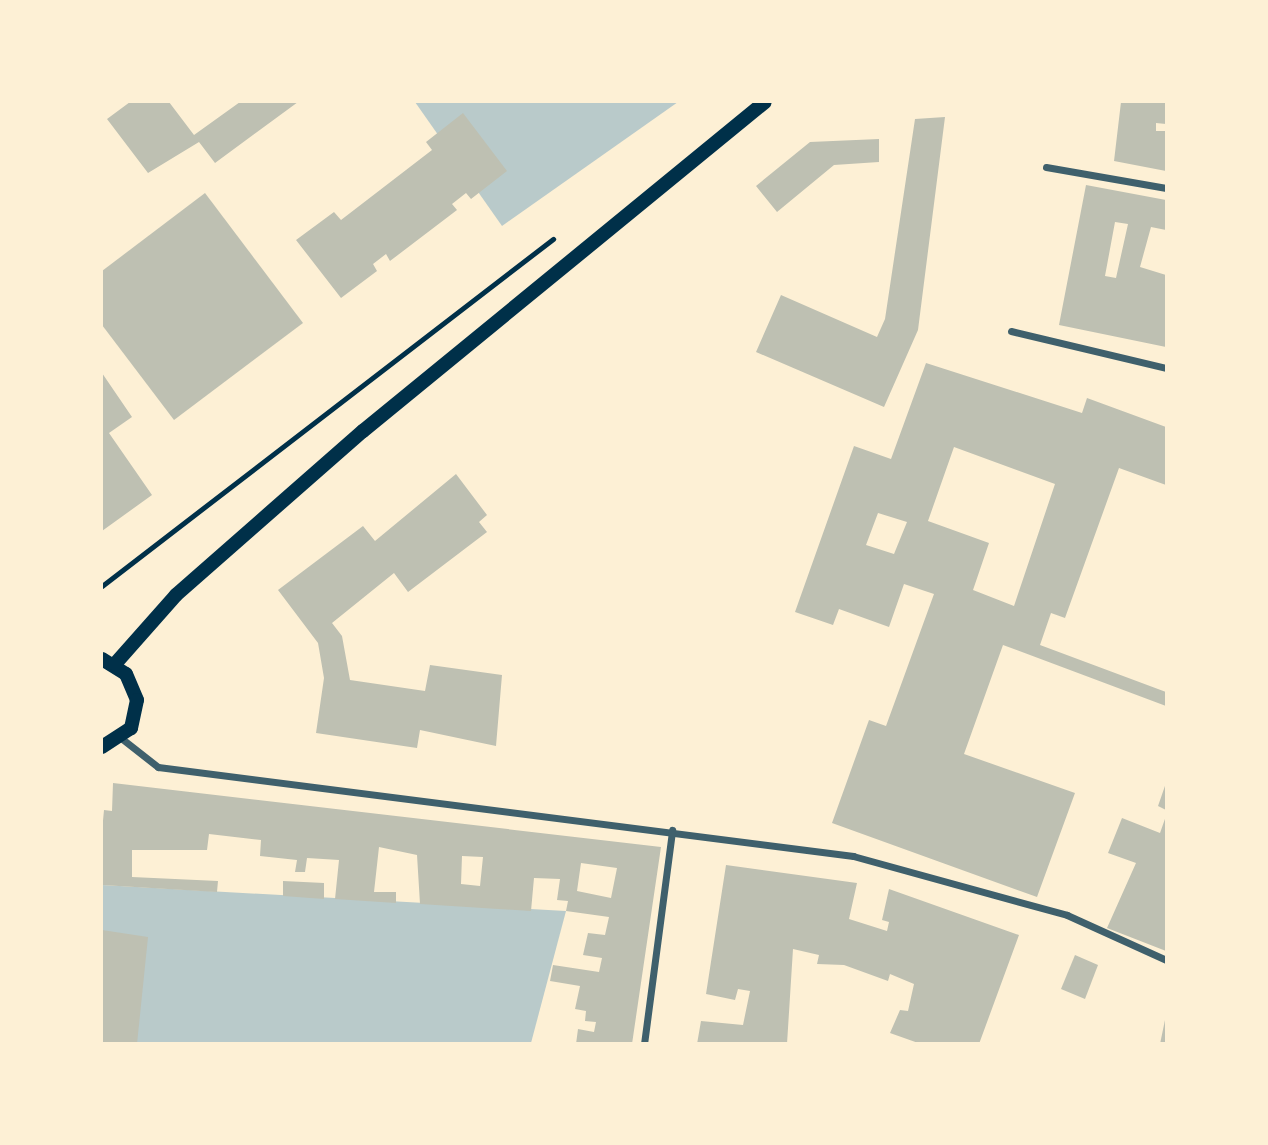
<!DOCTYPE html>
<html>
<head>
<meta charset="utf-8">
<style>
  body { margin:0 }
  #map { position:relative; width:1268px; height:1145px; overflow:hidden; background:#fdf0d5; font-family:"Public Sans",sans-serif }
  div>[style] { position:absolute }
  .green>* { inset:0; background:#b9caca }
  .building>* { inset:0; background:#bec0b2 }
  .path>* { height:4.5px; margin:-2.25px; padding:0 2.25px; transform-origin:2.25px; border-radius:2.25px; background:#003049 }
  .minor>* { height:7px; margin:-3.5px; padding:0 3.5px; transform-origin:3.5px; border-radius:3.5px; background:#3f606c }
  .secondary>* { height:14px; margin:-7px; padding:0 7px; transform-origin:7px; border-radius:7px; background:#003049 }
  span { translate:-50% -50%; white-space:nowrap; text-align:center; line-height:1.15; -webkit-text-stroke:7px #fdf0d5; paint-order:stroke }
  .frame { position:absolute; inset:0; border:103px solid #fdf0d5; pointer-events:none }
</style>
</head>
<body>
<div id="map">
  <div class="green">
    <div style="clip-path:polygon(415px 102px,678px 102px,502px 226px)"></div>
    <div style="clip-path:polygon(102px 885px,566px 911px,531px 1043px,102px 1043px)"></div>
  </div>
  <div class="building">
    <div style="clip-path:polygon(130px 102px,169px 102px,194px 135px,240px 102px,298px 102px,215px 163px,199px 142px,148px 173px,107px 119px)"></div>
    <div style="clip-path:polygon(1121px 102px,1166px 102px,1166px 124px,1156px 123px,1156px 131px,1166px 131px,1166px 171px,1114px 161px)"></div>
    <div style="clip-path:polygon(463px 113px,507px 171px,471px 199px,466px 193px,452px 204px,457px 210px,390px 261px,386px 254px,373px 264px,377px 271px,341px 298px,296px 240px,334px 212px,341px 220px,432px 150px,426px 142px)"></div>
    <div style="clip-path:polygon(945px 117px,918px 330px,884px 407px,756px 352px,781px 295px,877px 337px,885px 319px,915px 119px)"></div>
    <div style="clip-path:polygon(879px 139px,879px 162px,834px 165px,777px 212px,756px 186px,810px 142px)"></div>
    <div style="clip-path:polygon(evenodd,1086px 185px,1166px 200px,1166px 230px,1151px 227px,1140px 267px,1166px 275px,1166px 347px,1059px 325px,1086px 185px,1115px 222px,1128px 224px,1116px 278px,1105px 276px,1115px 222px)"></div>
    <div style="clip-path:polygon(205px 193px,303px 323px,174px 420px,102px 325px,102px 271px)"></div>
    <div style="clip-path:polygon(evenodd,926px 363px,1082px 413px,1087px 398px,1166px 427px,1166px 485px,1119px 468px,1065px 618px,1051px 613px,1040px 645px,1166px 692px,1166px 706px,1003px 645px,964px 754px,1075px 793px,1037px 897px,832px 823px,869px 720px,886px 726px,934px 594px,904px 584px,889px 627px,839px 609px,833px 625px,795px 612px,854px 446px,891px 459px,926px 363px,954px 447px,1055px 484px,1014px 606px,973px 590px,989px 543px,928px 521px,954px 447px,926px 363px,878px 513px,907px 522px,894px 554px,866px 545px,878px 513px)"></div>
    <div style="clip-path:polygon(102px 373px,132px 417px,109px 433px,152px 495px,102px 531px)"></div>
    <div style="clip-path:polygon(456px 474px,487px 515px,479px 522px,487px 532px,408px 592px,394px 573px,332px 623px,342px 636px,350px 680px,425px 691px,430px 665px,502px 675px,496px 746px,420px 730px,417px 748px,316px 733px,324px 678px,318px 643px,278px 590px,363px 526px,375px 541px)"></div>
    <div style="clip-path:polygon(evenodd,113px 783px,661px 847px,632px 1044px,576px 1044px,578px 1029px,594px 1032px,596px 1022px,585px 1021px,586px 1011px,575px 1009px,580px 986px,550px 981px,553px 965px,599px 972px,602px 958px,583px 955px,588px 933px,605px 935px,609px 917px,566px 911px,568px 901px,557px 900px,560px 879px,534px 878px,531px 911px,420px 904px,417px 855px,379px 847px,374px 892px,396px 892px,396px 903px,335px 899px,339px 860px,307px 858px,305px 872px,295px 872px,297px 860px,260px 856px,261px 840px,209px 834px,207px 850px,132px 850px,132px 877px,218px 881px,217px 892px,102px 885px,102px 831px,104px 810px,112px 811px,113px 783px,462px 856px,483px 857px,480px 886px,461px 884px,462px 856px,113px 783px,581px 863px,617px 868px,611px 898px,577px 891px,581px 863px)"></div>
    <div style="clip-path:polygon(1166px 783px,1166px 810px,1158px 806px)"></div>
    <div style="clip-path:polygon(1166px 816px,1166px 951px,1107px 928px,1136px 863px,1108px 853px,1122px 818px,1160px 833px)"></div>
    <div style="clip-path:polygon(726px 865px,857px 883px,849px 919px,887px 931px,889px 922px,882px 920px,889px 889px,1019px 935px,979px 1044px,921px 1044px,890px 1033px,900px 1010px,908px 1011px,914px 984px,890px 974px,888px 981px,844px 965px,817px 964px,819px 955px,793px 949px,787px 1044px,697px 1044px,701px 1021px,743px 1025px,750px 991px,738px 989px,735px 1000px,706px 994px)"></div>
    <div style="clip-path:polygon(283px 881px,324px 883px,324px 899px,283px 896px)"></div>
    <div style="clip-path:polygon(102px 930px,148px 937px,137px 1044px,102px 1044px)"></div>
    <div style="clip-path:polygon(1075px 955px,1098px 965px,1085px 999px,1061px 989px)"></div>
    <div style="clip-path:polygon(1165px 1020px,1166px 1044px,1160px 1044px)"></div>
  </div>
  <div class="path">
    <div style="left:102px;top:586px;width:569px;rotate:-37.57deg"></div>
  </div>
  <div class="minor">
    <div style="left:1046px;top:167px;width:122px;rotate:9.9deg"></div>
    <div style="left:1011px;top:331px;width:159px;rotate:13.4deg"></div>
    <div style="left:121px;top:738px;width:47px;rotate:38.1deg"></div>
    <div style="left:158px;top:767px;width:701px;rotate:7.3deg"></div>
    <div style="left:853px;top:856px;width:222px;rotate:15.4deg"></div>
    <div style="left:1067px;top:915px;width:109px;rotate:24.4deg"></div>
    <div style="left:644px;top:1044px;width:216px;rotate:-82.5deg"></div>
  </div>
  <div class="secondary">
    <div style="left:102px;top:659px;width:28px;rotate:32deg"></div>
    <div style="left:126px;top:674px;width:28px;rotate:67deg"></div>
    <div style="left:137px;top:700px;width:29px;rotate:102deg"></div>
    <div style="left:131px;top:728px;width:35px;rotate:147deg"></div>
    <div style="left:115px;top:664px;width:92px;rotate:-48.5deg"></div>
    <div style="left:176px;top:595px;width:249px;rotate:-41.3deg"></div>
    <div style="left:363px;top:431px;width:519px;rotate:-39.3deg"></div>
  </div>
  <div class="frame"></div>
</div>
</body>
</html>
